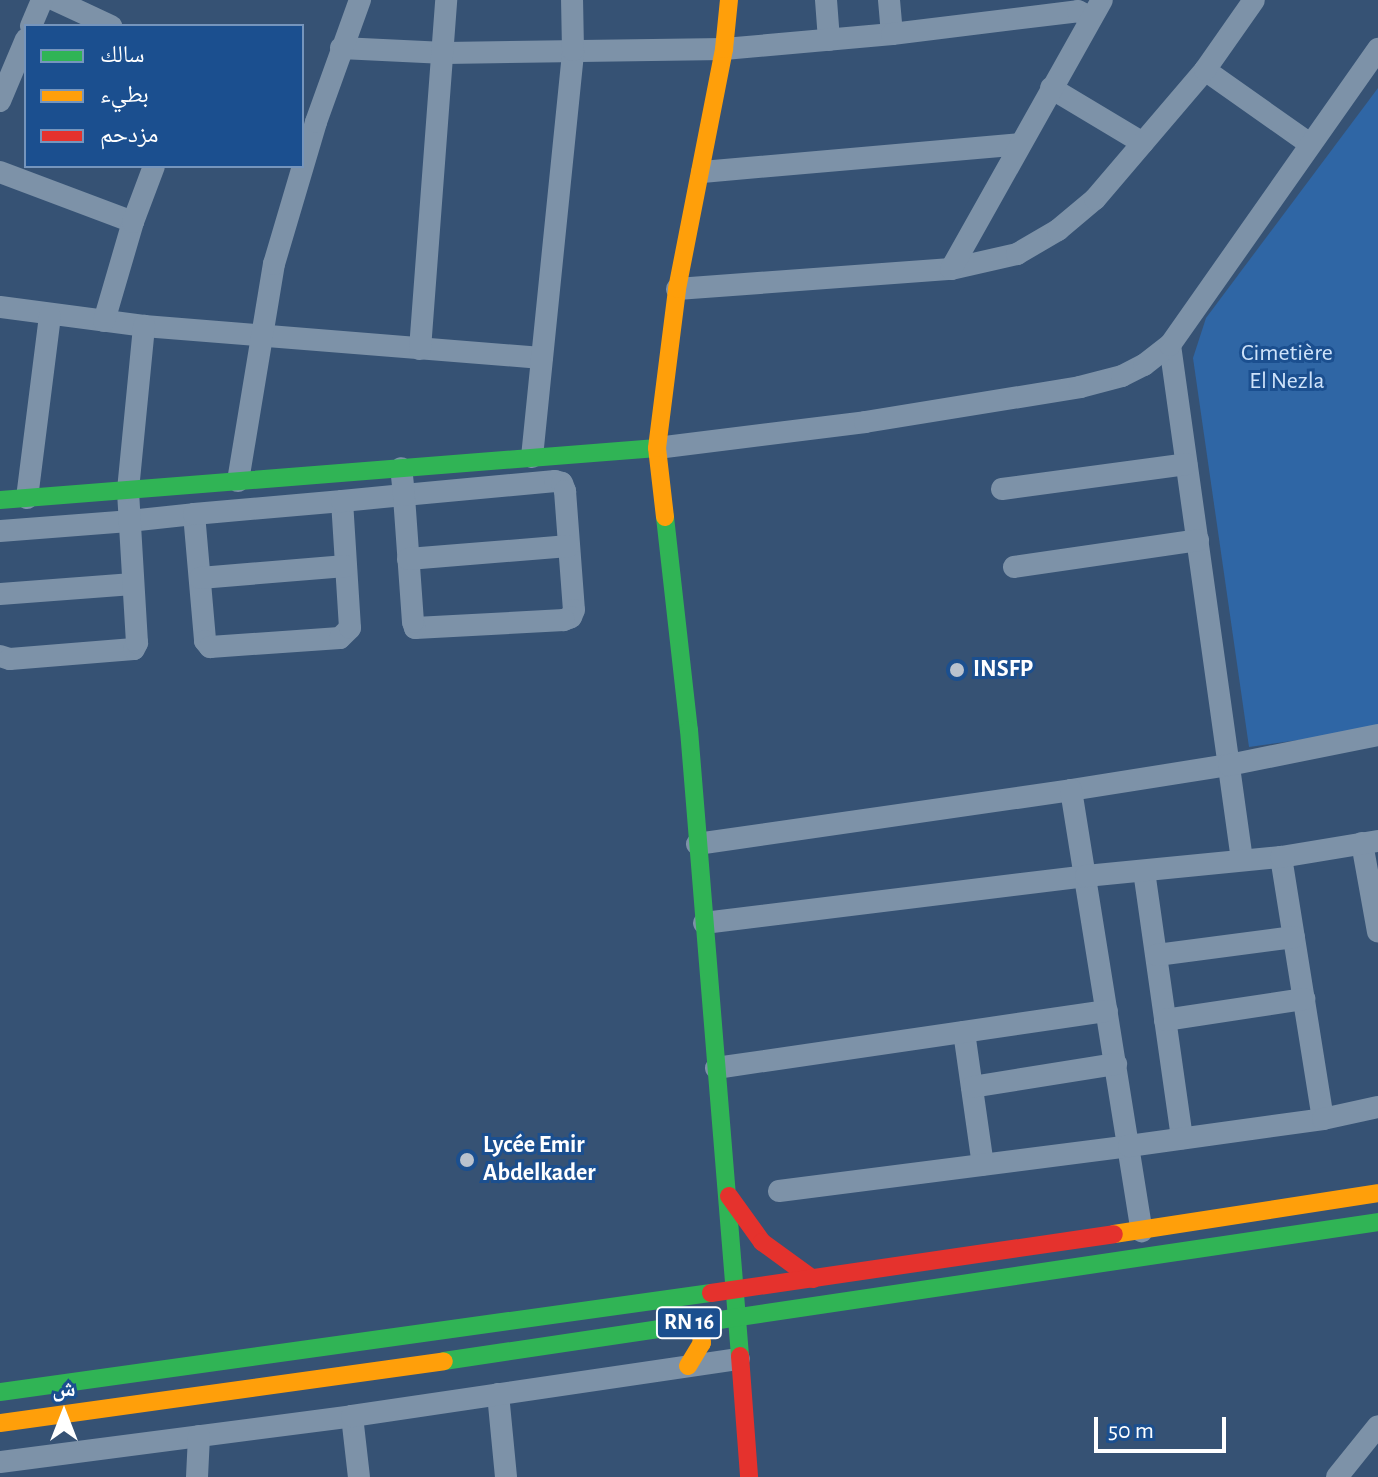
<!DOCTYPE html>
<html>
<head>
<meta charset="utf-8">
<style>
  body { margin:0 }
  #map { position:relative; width:1378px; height:1477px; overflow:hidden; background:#365274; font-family:"Alegreya Sans","Noto Naskh Arabic",sans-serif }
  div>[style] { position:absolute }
  .green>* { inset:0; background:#2f66a5 }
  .street>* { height:22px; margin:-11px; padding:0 11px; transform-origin:11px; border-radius:11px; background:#7d92a8 }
  .fast>* { height:18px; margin:-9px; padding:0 9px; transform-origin:9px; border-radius:9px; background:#30b455 }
  .slow>* { height:18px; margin:-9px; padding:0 9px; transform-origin:9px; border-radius:9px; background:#ff9f0a }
  .jam>* { height:18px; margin:-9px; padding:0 9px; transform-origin:9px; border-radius:9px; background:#e5322d }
  .dots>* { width:22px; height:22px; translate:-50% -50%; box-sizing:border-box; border:4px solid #1b4f8f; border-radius:50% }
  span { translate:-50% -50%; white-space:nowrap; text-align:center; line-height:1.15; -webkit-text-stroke:6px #1b4f8f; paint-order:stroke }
  .shield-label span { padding:2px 6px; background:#1b4f8f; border:2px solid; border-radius:6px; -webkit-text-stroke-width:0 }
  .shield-label { font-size:22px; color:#fff; font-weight:700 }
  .park-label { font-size:24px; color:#cfe3fa }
  .poi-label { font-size:24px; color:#fff; font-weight:700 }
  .left { translate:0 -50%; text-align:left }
  .legend { position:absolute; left:24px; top:24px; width:280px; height:144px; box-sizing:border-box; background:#1b4f8f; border:2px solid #7695bc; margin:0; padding:10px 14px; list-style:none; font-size:24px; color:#fff }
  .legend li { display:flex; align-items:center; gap:16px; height:40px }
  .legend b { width:40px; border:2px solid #7695bc }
  .north { position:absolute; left:24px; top:1373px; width:80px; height:80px; -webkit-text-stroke:6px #1b4f8f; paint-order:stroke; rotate:0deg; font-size:22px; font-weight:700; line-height:32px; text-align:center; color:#fff }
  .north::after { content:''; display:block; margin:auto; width:28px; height:36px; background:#fff; clip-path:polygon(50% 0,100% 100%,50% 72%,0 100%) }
  .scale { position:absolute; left:1094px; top:1417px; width:132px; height:36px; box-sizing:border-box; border:4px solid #fff; border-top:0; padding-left:10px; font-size:24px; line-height:28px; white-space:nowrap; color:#fff; -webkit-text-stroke:6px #1b4f8f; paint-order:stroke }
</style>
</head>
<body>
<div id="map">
  <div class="green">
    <div style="clip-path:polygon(1378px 88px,1378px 729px,1249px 747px,1193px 358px,1206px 318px)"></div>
  </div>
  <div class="street">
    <div style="left:55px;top:0;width:62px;rotate:24.9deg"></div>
    <div style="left:826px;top:0;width:40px;rotate:85.7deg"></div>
    <div style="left:889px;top:0;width:34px;rotate:85deg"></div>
    <div style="left:31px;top:26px;width:28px;rotate:-67deg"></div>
    <div style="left:341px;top:48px;width:104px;rotate:2.8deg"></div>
    <div style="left:445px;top:53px;width:279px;rotate:-0.8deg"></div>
    <div style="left:724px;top:49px;width:169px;rotate:-5.1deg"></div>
    <div style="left:892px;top:34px;width:187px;rotate:-7deg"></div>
    <div style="left:1078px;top:11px;width:15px;rotate:28deg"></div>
    <div style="left:1205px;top:70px;width:128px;rotate:35.2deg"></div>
    <div style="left:1051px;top:88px;width:107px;rotate:30.9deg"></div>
    <div style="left:0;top:101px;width:67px;rotate:-67.2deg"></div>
    <div style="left:0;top:172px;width:142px;rotate:20.6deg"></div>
    <div style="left:702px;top:172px;width:318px;rotate:-5deg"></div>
    <div style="left:951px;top:269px;width:68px;rotate:-12.8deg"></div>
    <div style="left:1017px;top:254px;width:48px;rotate:-30.3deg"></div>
    <div style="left:1058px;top:230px;width:48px;rotate:-40deg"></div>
    <div style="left:1095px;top:199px;width:170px;rotate:-49.5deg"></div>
    <div style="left:1205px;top:70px;width:85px;rotate:-55deg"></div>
    <div style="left:677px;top:289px;width:275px;rotate:-4.2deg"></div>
    <div style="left:951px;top:269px;width:308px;rotate:-60.7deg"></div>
    <div style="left:0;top:307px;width:145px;rotate:7.5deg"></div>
    <div style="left:144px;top:326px;width:399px;rotate:4.6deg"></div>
    <div style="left:104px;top:321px;width:103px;rotate:-73.7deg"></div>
    <div style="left:133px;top:222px;width:60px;rotate:-69.4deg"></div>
    <div style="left:1170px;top:345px;width:520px;rotate:82.04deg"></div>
    <div style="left:420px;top:349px;width:350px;rotate:-85.7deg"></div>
    <div style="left:657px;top:448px;width:210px;rotate:-7.1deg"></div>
    <div style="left:865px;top:422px;width:218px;rotate:-9.2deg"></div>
    <div style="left:1080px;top:387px;width:43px;rotate:-14.7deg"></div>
    <div style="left:1122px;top:376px;width:25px;rotate:-27deg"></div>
    <div style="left:1144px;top:365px;width:33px;rotate:-38deg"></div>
    <div style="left:1170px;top:345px;width:362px;rotate:-54.9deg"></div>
    <div style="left:532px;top:457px;width:409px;rotate:-84.2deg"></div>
    <div style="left:573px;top:50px;width:50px;rotate:-91.1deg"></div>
    <div style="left:238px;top:481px;width:220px;rotate:-80.6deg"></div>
    <div style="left:274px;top:264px;width:148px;rotate:-73.5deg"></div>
    <div style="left:316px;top:122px;width:130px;rotate:-70.2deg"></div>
    <div style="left:1002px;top:489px;width:186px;rotate:-7.7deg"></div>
    <div style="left:27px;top:498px;width:183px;rotate:-82.8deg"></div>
    <div style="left:194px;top:514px;width:127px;rotate:85deg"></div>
    <div style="left:205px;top:641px;width:8px;rotate:50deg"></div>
    <div style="left:210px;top:647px;width:130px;rotate:-4deg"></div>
    <div style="left:340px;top:638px;width:14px;rotate:-45deg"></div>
    <div style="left:350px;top:628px;width:127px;rotate:-93.6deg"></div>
    <div style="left:0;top:531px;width:129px;rotate:-4.4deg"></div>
    <div style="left:129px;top:521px;width:65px;rotate:-6.1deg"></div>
    <div style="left:194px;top:514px;width:149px;rotate:-5deg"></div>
    <div style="left:342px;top:501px;width:62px;rotate:-5.5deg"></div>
    <div style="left:404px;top:495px;width:152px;rotate:-5.3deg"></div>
    <div style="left:555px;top:481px;width:7px;rotate:16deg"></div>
    <div style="left:562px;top:483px;width:9px;rotate:69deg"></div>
    <div style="left:565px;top:491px;width:119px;rotate:85.7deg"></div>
    <div style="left:574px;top:610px;width:8px;rotate:113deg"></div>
    <div style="left:571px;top:617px;width:8px;rotate:157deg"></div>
    <div style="left:564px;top:620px;width:149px;rotate:176.9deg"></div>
    <div style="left:415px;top:628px;width:6px;rotate:-108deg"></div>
    <div style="left:413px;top:622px;width:127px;rotate:-94.1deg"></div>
    <div style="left:404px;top:495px;width:27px;rotate:-96deg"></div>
    <div style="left:408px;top:559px;width:161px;rotate:-4.6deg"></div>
    <div style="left:1014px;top:567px;width:186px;rotate:-8.3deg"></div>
    <div style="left:200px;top:578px;width:146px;rotate:-4.7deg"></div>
    <div style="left:0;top:594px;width:133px;rotate:-4.3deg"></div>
    <div style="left:0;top:656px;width:10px;rotate:17deg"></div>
    <div style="left:10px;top:659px;width:124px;rotate:-4.6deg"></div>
    <div style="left:134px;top:649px;width:7px;rotate:-63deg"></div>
    <div style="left:137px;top:643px;width:153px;rotate:-93.4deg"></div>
    <div style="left:128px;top:490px;width:165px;rotate:-84.4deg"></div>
    <div style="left:1071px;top:790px;width:160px;rotate:-9deg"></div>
    <div style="left:1229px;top:765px;width:152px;rotate:-11.4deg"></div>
    <div style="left:1362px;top:843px;width:90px;rotate:79.8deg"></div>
    <div style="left:697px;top:844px;width:378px;rotate:-8.2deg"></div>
    <div style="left:1071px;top:790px;width:447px;rotate:80.9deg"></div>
    <div style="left:1281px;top:857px;width:265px;rotate:80.9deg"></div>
    <div style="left:1144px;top:871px;width:270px;rotate:81.9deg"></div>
    <div style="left:704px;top:923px;width:385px;rotate:-7deg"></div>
    <div style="left:1086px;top:876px;width:196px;rotate:-5.6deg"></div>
    <div style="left:1281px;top:857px;width:98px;rotate:-9.4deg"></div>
    <div style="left:1157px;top:955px;width:138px;rotate:-7.5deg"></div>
    <div style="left:1165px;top:1020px;width:141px;rotate:-8.6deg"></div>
    <div style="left:964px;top:1032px;width:134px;rotate:81.9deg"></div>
    <div style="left:716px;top:1068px;width:395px;rotate:-8.3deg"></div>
    <div style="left:972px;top:1087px;width:146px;rotate:-9.1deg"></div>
    <div style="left:779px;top:1191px;width:353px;rotate:-7.3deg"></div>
    <div style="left:1129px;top:1146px;width:196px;rotate:-7.9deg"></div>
    <div style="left:1323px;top:1119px;width:56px;rotate:-12.3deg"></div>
    <div style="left:498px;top:1394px;width:83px;rotate:84.5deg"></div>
    <div style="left:352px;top:1416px;width:61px;rotate:83.5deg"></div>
    <div style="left:0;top:1462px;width:355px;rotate:-7.4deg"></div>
    <div style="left:352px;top:1416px;width:391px;rotate:-8.4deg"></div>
    <div style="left:197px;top:1477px;width:41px;rotate:-87.2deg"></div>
    <div style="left:1337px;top:1477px;width:65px;rotate:-51.2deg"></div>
  </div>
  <div class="fast">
    <div style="left:0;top:500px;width:659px;rotate:-4.53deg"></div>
    <div style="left:665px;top:517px;width:214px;rotate:83.6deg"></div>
    <div style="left:689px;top:730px;width:628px;rotate:85.34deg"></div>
    <div style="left:444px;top:1361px;width:944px;rotate:-8.46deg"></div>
    <div style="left:0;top:1392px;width:718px;rotate:-7.93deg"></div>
  </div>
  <div class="slow">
    <div style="left:665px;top:517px;width:69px;rotate:-96.6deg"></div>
    <div style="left:657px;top:448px;width:160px;rotate:-82.8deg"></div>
    <div style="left:677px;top:289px;width:245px;rotate:-78.9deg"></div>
    <div style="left:724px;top:49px;width:49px;rotate:-84.2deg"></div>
    <div style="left:1114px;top:1234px;width:267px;rotate:-8.8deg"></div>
    <div style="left:688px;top:1366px;width:27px;rotate:-59deg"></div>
    <div style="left:702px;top:1343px;width:22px;rotate:-98deg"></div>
    <div style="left:0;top:1423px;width:448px;rotate:-7.9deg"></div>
  </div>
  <div class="jam">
    <div style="left:729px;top:1196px;width:57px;rotate:54.3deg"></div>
    <div style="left:762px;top:1242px;width:63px;rotate:36deg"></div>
    <div style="left:711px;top:1293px;width:407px;rotate:-8.3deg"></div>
    <div style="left:740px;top:1356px;width:121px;rotate:85.7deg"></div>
  </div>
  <div class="dots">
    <div style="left:957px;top:670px;background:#b9c2ce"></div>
    <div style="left:467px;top:1160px;background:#b9c2ce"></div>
  </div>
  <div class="shield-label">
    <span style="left:689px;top:1323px">RN 16</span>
  </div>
  <div class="park-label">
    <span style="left:1287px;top:368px">Cimetière<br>El Nezla</span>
  </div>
  <div class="poi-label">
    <span class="left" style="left:973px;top:670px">INSFP</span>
    <span class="left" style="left:483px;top:1160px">Lycée Emir<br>Abdelkader</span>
  </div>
  <ul class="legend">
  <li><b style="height:10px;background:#30b455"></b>سالك</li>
  <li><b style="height:10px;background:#ff9f0a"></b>بطيء</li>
  <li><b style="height:10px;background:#e5322d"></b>مزدحم</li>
  </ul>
  <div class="north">ش</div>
  <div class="scale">50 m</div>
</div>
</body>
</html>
